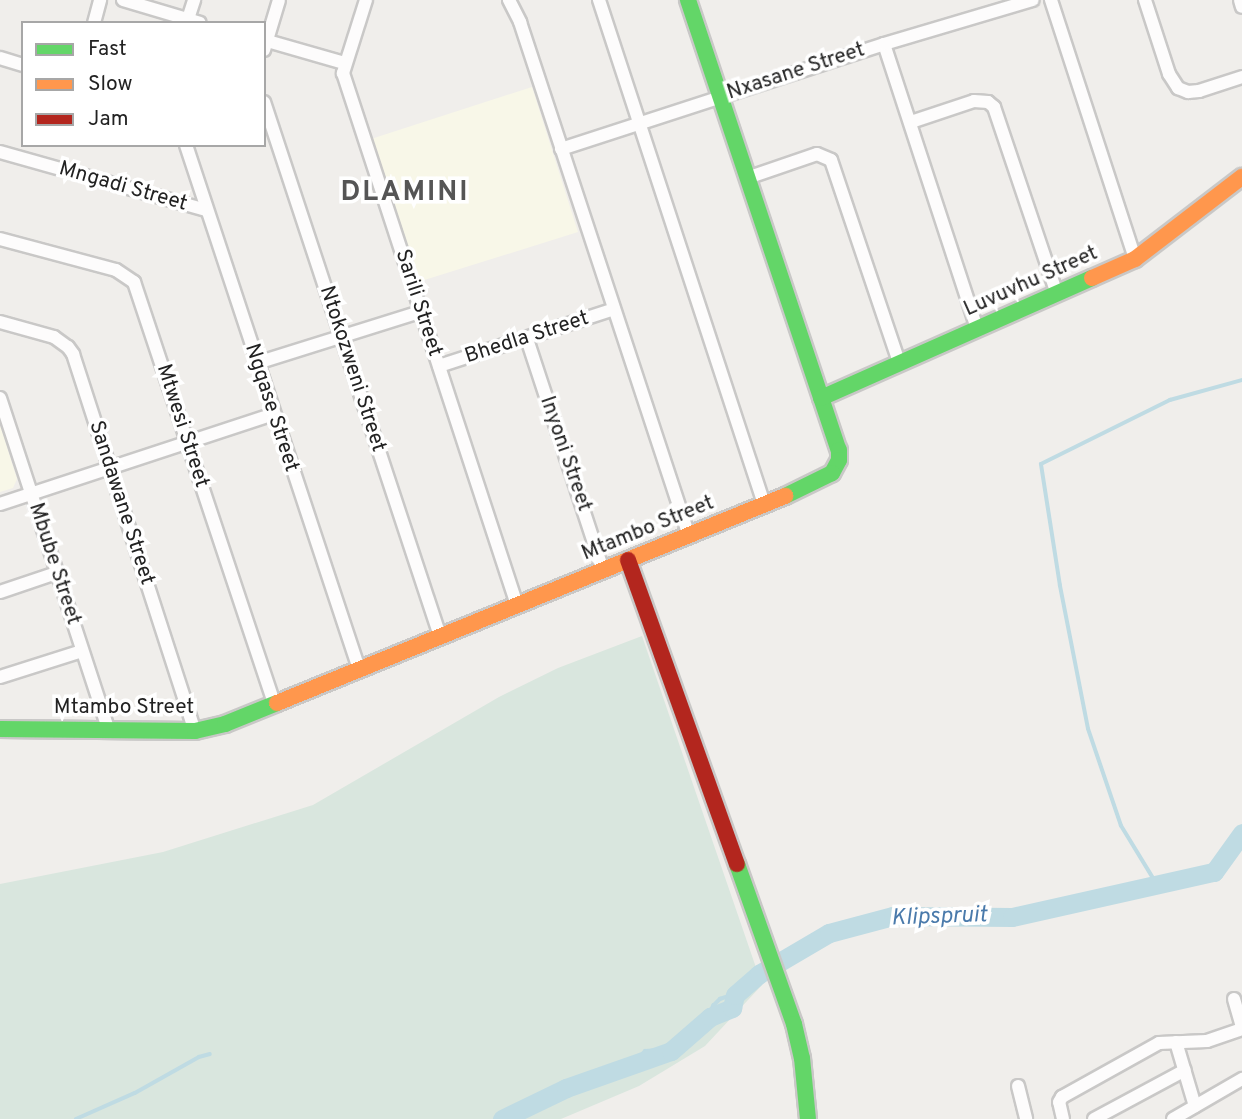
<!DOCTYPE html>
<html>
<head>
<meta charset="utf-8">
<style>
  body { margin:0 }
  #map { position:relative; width:1242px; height:1119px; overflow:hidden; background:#f0eeeb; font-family:Overpass,sans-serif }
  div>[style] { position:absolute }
  .education>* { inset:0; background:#f8f7e8 }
  .wetland>* { inset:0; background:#d9e6de }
  .stream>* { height:3.5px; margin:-1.75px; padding:0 1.75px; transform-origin:1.75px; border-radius:1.75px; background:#bfdbe3 }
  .river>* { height:19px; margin:-9.5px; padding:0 9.5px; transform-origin:9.5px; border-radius:9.5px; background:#bfdbe3 }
  .roads { filter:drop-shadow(2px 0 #c9c8c7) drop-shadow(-2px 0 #c9c8c7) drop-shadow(0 2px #c9c8c7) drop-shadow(0 -2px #c9c8c7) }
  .street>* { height:12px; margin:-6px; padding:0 6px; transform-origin:6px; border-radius:6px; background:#fdfcfc }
  .fast>* { height:16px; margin:-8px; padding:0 8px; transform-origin:8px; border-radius:8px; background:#63d668 }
  .slow>* { height:16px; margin:-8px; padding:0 8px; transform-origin:8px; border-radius:8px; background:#ff974d }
  .jam>* { height:16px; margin:-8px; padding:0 8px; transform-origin:8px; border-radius:8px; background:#b3261e }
  span { translate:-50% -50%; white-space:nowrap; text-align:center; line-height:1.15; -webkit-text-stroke:7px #fff; paint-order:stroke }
  .street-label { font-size:21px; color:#222 }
  .water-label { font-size:23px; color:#4a7aab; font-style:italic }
  .district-label { font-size:28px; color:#555; font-weight:700; letter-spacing:2px }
  .legend { position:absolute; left:21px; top:21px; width:245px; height:126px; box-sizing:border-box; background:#fff; border:2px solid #a7a7a7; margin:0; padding:9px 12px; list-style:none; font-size:21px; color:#222 }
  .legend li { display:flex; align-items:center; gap:14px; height:35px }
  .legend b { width:35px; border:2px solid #a7a7a7 }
</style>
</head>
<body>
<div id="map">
  <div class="education">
    <div style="clip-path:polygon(532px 87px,578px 232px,418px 282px,371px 139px)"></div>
    <div style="clip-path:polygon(0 425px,17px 479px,13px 488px,0 492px)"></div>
  </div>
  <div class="wetland">
    <div style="clip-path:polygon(642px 636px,762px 985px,705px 1046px,639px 1086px,561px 1119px,0 1119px,0 884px,163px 852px,313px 805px,499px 697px,558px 668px)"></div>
  </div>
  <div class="stream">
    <div style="left:1157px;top:885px;width:69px;rotate:-121.4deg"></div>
    <div style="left:1121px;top:826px;width:102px;rotate:-108.8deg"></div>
    <div style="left:1088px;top:729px;width:146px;rotate:-101.1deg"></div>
    <div style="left:1060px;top:586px;width:123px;rotate:-98.9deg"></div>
    <div style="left:1041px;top:464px;width:144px;rotate:-26.4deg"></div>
    <div style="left:1170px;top:400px;width:75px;rotate:-15.5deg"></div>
    <div style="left:706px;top:1021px;width:17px;rotate:-65deg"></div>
    <div style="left:713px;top:1006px;width:10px;rotate:-45deg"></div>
    <div style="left:720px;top:999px;width:18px;rotate:-19deg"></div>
    <div style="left:634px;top:1063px;width:16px;rotate:-47deg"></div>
    <div style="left:645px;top:1051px;width:29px;rotate:-4deg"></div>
    <div style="left:76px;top:1119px;width:64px;rotate:-23.8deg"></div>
    <div style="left:135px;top:1093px;width:73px;rotate:-29.4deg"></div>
    <div style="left:199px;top:1057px;width:11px;rotate:-15deg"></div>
  </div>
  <div class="river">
    <div style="left:502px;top:1119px;width:71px;rotate:-25.8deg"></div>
    <div style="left:566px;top:1088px;width:111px;rotate:-19.4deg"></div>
    <div style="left:671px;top:1051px;width:52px;rotate:-41.1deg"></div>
    <div style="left:710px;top:1017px;width:24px;rotate:-22deg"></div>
    <div style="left:732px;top:1008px;width:13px;rotate:-77deg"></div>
    <div style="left:735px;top:995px;width:32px;rotate:-41deg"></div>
    <div style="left:759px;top:974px;width:81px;rotate:-30.4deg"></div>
    <div style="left:829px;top:933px;width:66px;rotate:-14.9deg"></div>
    <div style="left:893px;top:916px;width:119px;rotate:0.5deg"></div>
    <div style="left:1012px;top:917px;width:207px;rotate:-12.6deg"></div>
    <div style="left:1214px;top:872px;width:48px;rotate:-54.3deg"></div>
  </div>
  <div class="roads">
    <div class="street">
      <div style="left:123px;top:0;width:80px;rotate:16.6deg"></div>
      <div style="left:366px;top:0;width:77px;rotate:107.5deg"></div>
      <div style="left:343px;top:73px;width:560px;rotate:71.89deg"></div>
      <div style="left:509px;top:0;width:25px;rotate:63deg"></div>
      <div style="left:520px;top:22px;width:541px;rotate:71.8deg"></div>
      <div style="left:599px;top:0;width:530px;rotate:71.87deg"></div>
      <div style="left:1051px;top:0;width:272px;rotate:72deg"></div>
      <div style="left:1145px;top:0;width:78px;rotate:72deg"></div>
      <div style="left:1169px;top:74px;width:17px;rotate:57deg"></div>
      <div style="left:1178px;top:88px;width:11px;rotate:22deg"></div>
      <div style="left:1188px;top:92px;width:11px;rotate:-5deg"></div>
      <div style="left:1199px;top:91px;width:45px;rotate:-18deg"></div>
      <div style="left:1240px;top:0;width:7px;rotate:74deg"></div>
      <div style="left:188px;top:19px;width:20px;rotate:-72deg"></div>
      <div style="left:94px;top:23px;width:24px;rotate:-75deg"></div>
      <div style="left:264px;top:40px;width:83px;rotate:16deg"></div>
      <div style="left:884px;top:44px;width:300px;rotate:71.9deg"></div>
      <div style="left:264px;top:50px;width:52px;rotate:-73.3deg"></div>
      <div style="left:0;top:58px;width:24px;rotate:17deg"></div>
      <div style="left:264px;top:102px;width:562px;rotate:71.76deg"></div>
      <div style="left:911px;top:122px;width:66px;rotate:-18.4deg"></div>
      <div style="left:974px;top:101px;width:14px;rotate:4deg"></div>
      <div style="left:988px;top:102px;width:8px;rotate:40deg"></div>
      <div style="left:994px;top:107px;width:197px;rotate:71.4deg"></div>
      <div style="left:186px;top:145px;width:552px;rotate:71.73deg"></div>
      <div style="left:561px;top:149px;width:340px;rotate:-18deg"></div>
      <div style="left:884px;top:44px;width:155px;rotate:-16.5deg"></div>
      <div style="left:0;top:152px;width:214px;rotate:15.7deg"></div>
      <div style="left:747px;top:178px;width:74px;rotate:-18.9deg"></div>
      <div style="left:817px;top:154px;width:15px;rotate:23deg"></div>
      <div style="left:831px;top:160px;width:213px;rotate:71.4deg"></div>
      <div style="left:0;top:239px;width:120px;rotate:15deg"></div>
      <div style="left:116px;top:270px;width:22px;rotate:34deg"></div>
      <div style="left:134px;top:282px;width:445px;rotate:71.6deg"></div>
      <div style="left:0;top:322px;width:56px;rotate:15.5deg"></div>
      <div style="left:54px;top:337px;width:17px;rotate:36deg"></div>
      <div style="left:68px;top:347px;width:9px;rotate:54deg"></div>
      <div style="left:73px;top:354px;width:396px;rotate:72.1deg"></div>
      <div style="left:527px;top:339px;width:243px;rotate:71.8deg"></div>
      <div style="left:257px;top:363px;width:171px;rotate:-17.4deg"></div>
      <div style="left:439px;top:366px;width:184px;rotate:-18deg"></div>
      <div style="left:0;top:398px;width:350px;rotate:71.9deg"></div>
      <div style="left:0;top:504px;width:287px;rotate:-18.2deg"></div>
      <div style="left:0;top:592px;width:59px;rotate:-18.7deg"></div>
      <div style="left:0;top:677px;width:86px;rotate:-17.6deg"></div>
      <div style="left:1234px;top:999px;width:29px;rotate:74deg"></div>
      <div style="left:1176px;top:1042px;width:67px;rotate:73.5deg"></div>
      <div style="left:1018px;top:1086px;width:34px;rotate:76deg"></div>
      <div style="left:1063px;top:1119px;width:17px;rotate:-103deg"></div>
      <div style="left:1059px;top:1102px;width:6px;rotate:-59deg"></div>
      <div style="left:1062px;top:1097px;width:111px;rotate:-29.1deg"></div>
      <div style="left:1159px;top:1043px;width:48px;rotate:-2.4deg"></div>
      <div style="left:1207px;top:1041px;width:37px;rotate:-19deg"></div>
      <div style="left:1094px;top:1119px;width:103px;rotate:-28.3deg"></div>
      <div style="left:1173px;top:1119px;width:80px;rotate:-30.1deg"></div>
    </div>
    <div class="fast">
      <div style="left:688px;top:0;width:475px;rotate:71.5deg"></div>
      <div style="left:839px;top:450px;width:10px;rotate:90deg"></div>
      <div style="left:839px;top:460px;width:15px;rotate:118deg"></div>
      <div style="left:832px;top:473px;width:52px;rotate:153.9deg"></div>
      <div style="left:821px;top:398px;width:296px;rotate:-23.9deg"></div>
      <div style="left:0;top:729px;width:195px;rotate:0.6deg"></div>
      <div style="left:195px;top:731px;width:31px;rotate:-13deg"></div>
      <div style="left:225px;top:724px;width:56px;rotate:-22deg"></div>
      <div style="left:737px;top:864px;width:170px;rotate:70.4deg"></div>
      <div style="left:794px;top:1024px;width:35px;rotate:77deg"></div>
      <div style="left:802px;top:1058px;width:61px;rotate:84.4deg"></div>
    </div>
    <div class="slow">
      <div style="left:1092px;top:278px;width:47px;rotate:-23.8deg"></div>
      <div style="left:1135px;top:259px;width:135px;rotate:-37.5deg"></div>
      <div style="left:277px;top:703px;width:549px;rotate:-22.17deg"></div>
    </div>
    <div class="jam">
      <div style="left:628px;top:560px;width:323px;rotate:70.3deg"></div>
    </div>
  </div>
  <div class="street-label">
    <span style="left:796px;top:72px;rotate:-18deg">Nxasane Street</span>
    <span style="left:123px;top:187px;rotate:16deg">Mngadi Street</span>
    <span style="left:1031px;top:282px;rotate:-24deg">Luvuvhu Street</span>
    <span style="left:418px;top:303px;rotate:72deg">Sarili Street</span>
    <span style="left:527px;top:338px;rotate:-18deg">Bhedla Street</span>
    <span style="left:352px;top:369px;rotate:72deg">Ntokozweni Street</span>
    <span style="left:271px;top:408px;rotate:72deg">Ngqase Street</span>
    <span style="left:182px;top:426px;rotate:72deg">Mtwesi Street</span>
    <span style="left:565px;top:454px;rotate:71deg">Inyoni Street</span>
    <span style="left:121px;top:503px;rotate:72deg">Sandawane Street</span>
    <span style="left:648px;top:529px;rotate:-22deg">Mtambo Street</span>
    <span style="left:54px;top:564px;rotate:72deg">Mbube Street</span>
    <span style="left:124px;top:708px">Mtambo Street</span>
  </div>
  <div class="water-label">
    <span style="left:939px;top:918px;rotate:-2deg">Klipspruit</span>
  </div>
  <div class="district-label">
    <span style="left:405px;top:193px">DLAMINI</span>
  </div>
  <ul class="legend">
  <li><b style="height:9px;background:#63d668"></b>Fast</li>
  <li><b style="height:9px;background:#ff974d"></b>Slow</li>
  <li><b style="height:9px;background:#b3261e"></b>Jam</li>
  </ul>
</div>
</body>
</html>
